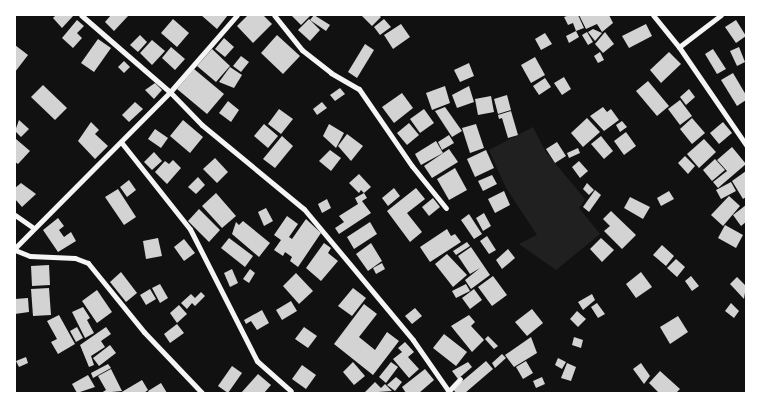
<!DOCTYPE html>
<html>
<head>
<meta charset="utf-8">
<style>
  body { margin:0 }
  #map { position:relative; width:761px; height:408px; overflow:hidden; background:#111; font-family:Manrope,sans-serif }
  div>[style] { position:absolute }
  .green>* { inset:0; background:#202020 }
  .building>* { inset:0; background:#d3d3d3 }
  .minor>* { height:5px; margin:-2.5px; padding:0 2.5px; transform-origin:2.5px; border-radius:2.5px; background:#f5f5f5 }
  span { translate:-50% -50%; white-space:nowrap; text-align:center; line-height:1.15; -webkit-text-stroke:4px #fff; paint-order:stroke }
  .frame { position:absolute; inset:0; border:16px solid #fff; pointer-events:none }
</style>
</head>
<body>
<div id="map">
  <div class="green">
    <div style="clip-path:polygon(533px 127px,545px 151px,585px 199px,579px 208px,600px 234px,556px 270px,519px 244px,537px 235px,506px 188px,489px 150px)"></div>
  </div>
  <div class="building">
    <div style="clip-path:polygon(56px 15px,74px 15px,62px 28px,53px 18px)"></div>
    <div style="clip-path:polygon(111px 15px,129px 15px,114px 31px,105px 22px)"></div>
    <div style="clip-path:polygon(201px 15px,228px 15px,217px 29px)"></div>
    <div style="clip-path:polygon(248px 15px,263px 15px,272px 24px,253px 43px,237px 26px)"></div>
    <div style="clip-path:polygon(291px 15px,311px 15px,301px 25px)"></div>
    <div style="clip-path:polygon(314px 15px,330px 25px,326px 31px,310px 20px)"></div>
    <div style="clip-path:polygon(361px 15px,379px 15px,381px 17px,372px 26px)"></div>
    <div style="clip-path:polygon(570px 15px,578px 15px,584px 28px,576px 31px,573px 23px,568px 25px,564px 17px)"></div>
    <div style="clip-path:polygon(579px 15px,609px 15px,613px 23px,602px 32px,597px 24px,586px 29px)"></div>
    <div style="clip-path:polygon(173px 19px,189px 33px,177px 47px,161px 33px)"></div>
    <div style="clip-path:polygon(309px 19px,320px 30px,310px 41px,298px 30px)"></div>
    <div style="clip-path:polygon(384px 19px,391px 27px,380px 35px,374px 27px)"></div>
    <div style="clip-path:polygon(77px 20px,84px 26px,77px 33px,82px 38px,73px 48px,62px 38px)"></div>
    <div style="clip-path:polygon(736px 20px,746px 36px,736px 43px,725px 27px)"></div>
    <div style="clip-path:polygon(401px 24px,410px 37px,393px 49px,384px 35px)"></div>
    <div style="clip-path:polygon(646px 24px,652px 36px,629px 48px,622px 36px)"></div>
    <div style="clip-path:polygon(593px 29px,602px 33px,595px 41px,588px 32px)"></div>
    <div style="clip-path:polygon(576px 31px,579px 37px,569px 43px,566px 36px)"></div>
    <div style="clip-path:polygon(587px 32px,593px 42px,588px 45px,582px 35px)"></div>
    <div style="clip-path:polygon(605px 32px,614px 44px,603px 53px,595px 44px)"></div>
    <div style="clip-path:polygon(545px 33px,552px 44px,541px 50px,535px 39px)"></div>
    <div style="clip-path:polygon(140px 35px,147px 42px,138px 52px,130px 45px)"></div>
    <div style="clip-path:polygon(277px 35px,300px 56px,283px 74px,261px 53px)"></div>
    <div style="clip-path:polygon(224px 38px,234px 47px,225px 57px,215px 49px)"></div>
    <div style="clip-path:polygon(98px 39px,111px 48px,94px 72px,81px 63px)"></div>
    <div style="clip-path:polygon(152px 40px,165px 51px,152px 65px,140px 53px)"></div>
    <div style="clip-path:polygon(365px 44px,374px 50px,357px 78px,348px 72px)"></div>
    <div style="clip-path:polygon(15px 45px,28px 55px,15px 72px)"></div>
    <div style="clip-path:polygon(171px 47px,185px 59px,175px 70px,162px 58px)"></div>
    <div style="clip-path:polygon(739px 47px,745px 62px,737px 66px,730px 51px)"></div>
    <div style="clip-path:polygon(212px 49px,230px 66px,216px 82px,197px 66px)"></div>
    <div style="clip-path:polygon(713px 49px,726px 69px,717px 74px,705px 54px)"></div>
    <div style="clip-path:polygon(600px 52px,604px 60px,598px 63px,594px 56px)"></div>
    <div style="clip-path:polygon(669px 52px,681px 64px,661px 83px,650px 70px)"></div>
    <div style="clip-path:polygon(241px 56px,249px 62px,241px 72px,233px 66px)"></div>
    <div style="clip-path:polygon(535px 57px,545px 75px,531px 83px,521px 65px)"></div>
    <div style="clip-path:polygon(124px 61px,130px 67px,124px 73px,118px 67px)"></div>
    <div style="clip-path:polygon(469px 63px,474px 76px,460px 82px,454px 70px)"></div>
    <div style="clip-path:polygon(230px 67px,242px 75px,234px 88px,219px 82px)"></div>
    <div style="clip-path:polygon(194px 69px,224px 94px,207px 114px,177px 89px)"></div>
    <div style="clip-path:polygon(733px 73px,746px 95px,746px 100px,737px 106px,721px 80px)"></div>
    <div style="clip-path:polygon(564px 77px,571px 89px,562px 95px,554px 83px)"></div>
    <div style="clip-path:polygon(545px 78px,551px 87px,539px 95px,533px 86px)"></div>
    <div style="clip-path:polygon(648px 81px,669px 106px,657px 116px,636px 91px)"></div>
    <div style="clip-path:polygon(155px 83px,162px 90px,154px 99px,145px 90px)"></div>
    <div style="clip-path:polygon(43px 85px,67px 108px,55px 120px,31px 97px)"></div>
    <div style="clip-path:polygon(445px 86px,450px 103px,432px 110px,426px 93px)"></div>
    <div style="clip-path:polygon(469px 86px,474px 102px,457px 108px,452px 95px)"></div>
    <div style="clip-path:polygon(340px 88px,345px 94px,335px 101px,330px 95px)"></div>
    <div style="clip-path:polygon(689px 89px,695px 97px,686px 105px,680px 97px)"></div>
    <div style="clip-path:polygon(402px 93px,413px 108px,394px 123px,382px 107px)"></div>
    <div style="clip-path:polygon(507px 95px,511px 110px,498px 114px,494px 99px)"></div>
    <div style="clip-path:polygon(491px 96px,494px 112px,478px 115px,475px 99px)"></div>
    <div style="clip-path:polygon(680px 100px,692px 116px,680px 125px,668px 109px)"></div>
    <div style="clip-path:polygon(228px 101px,239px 110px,231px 122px,219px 113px)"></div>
    <div style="clip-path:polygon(135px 102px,143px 109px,129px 122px,122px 115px)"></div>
    <div style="clip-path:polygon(322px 102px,327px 108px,317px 115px,313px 109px)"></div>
    <div style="clip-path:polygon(445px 107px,462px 131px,452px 137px,435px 111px)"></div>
    <div style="clip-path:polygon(603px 107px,607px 112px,611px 109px,619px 120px,604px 131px,590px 116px)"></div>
    <div style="clip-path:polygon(279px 109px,293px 119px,281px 134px,268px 124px)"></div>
    <div style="clip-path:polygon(424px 109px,434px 123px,420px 133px,410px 119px)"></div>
    <div style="clip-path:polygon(511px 111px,518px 135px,508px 138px,502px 118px,499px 119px,498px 115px)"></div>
    <div style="clip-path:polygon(587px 118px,600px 132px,583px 147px,571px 133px)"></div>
    <div style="clip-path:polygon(692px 118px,705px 133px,692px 144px,680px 129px)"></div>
    <div style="clip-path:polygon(19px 120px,29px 129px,21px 137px,15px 131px)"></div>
    <div style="clip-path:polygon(183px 120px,203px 137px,190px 153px,170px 136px)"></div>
    <div style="clip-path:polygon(622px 121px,627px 127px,620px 132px,616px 125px)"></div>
    <div style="clip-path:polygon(91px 122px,99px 130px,95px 134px,108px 146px,95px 159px,78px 141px)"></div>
    <div style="clip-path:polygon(723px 122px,732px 133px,719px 144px,710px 133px)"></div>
    <div style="clip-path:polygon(409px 123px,419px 135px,407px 145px,397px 133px)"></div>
    <div style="clip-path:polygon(264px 124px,278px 136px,268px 148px,254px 136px)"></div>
    <div style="clip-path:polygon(329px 124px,344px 133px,336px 148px,323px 136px)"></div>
    <div style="clip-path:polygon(476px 124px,484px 148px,470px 153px,462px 128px)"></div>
    <div style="clip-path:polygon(155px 129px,168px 138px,161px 148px,148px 139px)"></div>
    <div style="clip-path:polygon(626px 132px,636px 146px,624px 155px,614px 141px)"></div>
    <div style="clip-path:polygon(347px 134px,363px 146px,351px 161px,338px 146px)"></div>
    <div style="clip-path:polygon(449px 135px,454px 143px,442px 150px,438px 142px)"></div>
    <div style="clip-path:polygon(282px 136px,293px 146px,275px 168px,263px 159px)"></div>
    <div style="clip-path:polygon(601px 136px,613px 151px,604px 159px,591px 144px)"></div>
    <div style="clip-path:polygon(16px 139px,30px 151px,18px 164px,15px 162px)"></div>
    <div style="clip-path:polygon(704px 139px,716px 152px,699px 168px,687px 154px)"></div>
    <div style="clip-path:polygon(436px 141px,443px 153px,421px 165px,415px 154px)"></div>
    <div style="clip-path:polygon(557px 142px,566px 156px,555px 163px,546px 149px)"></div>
    <div style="clip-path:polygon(732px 147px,746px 164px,718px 188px,713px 182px,727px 171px,717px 160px)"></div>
    <div style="clip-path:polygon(578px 148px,580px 153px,569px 158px,567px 153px)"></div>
    <div style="clip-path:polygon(449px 149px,458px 162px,432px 178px,424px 166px)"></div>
    <div style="clip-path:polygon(330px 150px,341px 158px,331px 171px,319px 161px)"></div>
    <div style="clip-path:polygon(486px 150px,494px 168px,475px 177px,467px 159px)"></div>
    <div style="clip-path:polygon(154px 152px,162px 161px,152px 170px,144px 162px)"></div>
    <div style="clip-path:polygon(685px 156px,695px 166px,688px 174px,678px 163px)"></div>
    <div style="clip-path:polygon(215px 158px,228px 172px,217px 183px,203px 169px)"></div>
    <div style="clip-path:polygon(715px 159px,725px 170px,712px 181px,703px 170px)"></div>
    <div style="clip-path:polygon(173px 160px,181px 168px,167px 184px,155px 172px,165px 161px,169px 164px)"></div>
    <div style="clip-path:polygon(579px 161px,588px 171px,580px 178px,572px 167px)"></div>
    <div style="clip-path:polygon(455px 168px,467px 190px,449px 200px,437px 179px)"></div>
    <div style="clip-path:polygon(746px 171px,746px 197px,743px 199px,732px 181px)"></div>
    <div style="clip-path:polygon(359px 174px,371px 187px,364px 193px,361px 190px,359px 193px,349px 183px)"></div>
    <div style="clip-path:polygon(492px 175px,497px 184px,483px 191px,478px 181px)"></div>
    <div style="clip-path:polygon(198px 177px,205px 185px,196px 194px,188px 187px)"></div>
    <div style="clip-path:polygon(129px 180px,136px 190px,127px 197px,120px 187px)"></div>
    <div style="clip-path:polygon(731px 182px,736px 191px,721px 199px,716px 190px)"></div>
    <div style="clip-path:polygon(21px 183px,36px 194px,22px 207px,15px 199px,15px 188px)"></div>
    <div style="clip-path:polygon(587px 183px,594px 190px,589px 195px,583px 189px)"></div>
    <div style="clip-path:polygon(394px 188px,400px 196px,388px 206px,382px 198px)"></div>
    <div style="clip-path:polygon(416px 188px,425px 199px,407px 213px,422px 232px,410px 242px,387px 211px)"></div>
    <div style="clip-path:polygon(118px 189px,136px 217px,124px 225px,105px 197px)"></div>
    <div style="clip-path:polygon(595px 190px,601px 195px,589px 212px,583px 207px)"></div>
    <div style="clip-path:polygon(504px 191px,510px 205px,495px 213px,488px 199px)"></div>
    <div style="clip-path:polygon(669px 191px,674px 199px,661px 206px,657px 198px)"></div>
    <div style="clip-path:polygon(216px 193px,236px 216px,222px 228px,202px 206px)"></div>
    <div style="clip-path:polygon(364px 193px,367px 198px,362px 201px,371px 213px,339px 234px,335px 228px,344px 222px,339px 216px,358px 204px,355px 198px)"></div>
    <div style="clip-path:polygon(729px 196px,740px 206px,723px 226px,711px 215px)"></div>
    <div style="clip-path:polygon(630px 197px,650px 207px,643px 219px,624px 208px)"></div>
    <div style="clip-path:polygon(433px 198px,440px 207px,429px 216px,422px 207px)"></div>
    <div style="clip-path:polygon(327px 199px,331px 208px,322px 213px,318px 204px)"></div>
    <div style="clip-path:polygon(746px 205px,746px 222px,741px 226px,733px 215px)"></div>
    <div style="clip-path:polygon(266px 208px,273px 221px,264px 226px,258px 212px)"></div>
    <div style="clip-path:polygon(199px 209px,220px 230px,209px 242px,188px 221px)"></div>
    <div style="clip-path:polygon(611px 211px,636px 235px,622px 249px,604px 231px,610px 226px,603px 219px)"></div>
    <div style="clip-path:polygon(484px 213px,491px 226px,483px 231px,476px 218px)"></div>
    <div style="clip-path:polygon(469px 214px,482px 234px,474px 239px,461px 220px)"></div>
    <div style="clip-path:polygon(287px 216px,298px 224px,289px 237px,292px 239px,306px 219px,321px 233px,298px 267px,290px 261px,292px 257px,285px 252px,283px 256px,274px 250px,281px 240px,274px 235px)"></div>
    <div style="clip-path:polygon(58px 218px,64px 226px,59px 230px,64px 237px,71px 232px,76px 241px,58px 252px,43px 230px)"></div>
    <div style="clip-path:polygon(243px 221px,270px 243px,259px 257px,232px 234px,236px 222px,239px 225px)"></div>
    <div style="clip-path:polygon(370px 222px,377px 234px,354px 249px,347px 237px)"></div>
    <div style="clip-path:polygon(725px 225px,743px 235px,736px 248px,718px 238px)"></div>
    <div style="clip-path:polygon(447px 229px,451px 236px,455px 234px,461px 242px,430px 262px,420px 247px)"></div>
    <div style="clip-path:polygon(487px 236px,496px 250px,489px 254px,480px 241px)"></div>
    <div style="clip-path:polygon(158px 238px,162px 256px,146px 259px,143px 241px)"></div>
    <div style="clip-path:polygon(229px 238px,253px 256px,245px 267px,221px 248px)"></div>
    <div style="clip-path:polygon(601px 238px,614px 250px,602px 262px,590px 249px)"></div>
    <div style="clip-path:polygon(184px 239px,195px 253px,184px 261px,174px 247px)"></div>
    <div style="clip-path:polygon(467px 242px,470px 246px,456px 255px,453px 251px)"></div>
    <div style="clip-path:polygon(324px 243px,331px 248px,328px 253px,338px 261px,321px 281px,306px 268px)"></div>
    <div style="clip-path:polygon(371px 243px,382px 261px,368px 271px,356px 254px)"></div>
    <div style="clip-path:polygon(662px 245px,674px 256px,666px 266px,653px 255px)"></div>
    <div style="clip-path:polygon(471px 247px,490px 275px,471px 289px,465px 280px,480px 268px,470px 274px,458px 256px)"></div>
    <div style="clip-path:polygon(508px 249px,515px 258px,502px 269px,496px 260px)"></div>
    <div style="clip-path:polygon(447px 254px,467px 275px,453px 287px,435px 264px)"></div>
    <div style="clip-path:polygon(676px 259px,685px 267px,677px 277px,667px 268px)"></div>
    <div style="clip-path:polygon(382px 263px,385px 269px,376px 274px,373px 268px)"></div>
    <div style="clip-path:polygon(49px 265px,50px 285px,32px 286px,31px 266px)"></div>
    <div style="clip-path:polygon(232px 269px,238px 283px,230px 287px,224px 273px)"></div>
    <div style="clip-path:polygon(250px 269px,255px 273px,249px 283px,243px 279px)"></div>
    <div style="clip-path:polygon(121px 272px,137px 293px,126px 302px,110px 282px)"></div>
    <div style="clip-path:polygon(641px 272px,652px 287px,636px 298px,626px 284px)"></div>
    <div style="clip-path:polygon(296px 273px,313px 291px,299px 304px,283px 286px)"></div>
    <div style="clip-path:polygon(493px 276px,507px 295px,492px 306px,478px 287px)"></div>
    <div style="clip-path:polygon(691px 276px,699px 286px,692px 291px,685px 281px)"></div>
    <div style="clip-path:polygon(737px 277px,746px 286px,744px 299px,730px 284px)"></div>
    <div style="clip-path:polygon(160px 284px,168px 298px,160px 303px,152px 288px)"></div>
    <div style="clip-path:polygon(466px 284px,470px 291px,456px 298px,452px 291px)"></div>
    <div style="clip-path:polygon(49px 288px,51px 315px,33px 316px,31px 289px)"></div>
    <div style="clip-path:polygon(353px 288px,366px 298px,352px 316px,338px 306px)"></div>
    <div style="clip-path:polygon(150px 289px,156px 299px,146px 305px,140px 295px)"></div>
    <div style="clip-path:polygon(474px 289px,482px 300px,470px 309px,462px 298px)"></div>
    <div style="clip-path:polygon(97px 290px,112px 312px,97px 323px,82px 301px)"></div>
    <div style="clip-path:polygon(201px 292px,205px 296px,195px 306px,192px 303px,187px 309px,181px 303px,191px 294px,195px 298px)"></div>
    <div style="clip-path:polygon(592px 294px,595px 300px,583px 310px,578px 302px)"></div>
    <div style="clip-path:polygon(28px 298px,29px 312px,15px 314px,15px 299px)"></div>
    <div style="clip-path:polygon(291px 301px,297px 311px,282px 320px,276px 310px)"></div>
    <div style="clip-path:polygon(597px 303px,605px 314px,598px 318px,591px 307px)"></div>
    <div style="clip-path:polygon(731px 303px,739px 311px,734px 318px,725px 311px)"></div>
    <div style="clip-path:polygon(364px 304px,377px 314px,359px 337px,375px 350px,387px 332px,399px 341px,373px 375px,334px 344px)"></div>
    <div style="clip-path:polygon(179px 305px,187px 314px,177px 323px,170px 313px)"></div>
    <div style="clip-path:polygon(83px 307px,90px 318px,87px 320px,94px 333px,85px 338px,72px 312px)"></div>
    <div style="clip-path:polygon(415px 308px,422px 316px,412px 324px,405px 316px)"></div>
    <div style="clip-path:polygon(532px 309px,543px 323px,527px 336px,515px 322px)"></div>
    <div style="clip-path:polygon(262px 310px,269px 323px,257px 330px,251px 321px,246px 324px,244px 320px)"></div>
    <div style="clip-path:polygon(577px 311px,586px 319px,578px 327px,570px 319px)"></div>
    <div style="clip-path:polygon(59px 315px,75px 344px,58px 354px,51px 342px,57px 339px,47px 321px)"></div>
    <div style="clip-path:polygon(469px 315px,475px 322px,471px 326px,484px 340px,472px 352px,451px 326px)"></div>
    <div style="clip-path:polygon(678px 316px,688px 332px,670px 344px,660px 327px)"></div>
    <div style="clip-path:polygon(177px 324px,184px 333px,170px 343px,164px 334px)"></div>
    <div style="clip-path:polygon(77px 327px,83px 338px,76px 342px,70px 331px)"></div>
    <div style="clip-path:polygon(106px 327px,111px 334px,101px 341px,105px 347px,91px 356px,94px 365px,89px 367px,80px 345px)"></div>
    <div style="clip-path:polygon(304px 327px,317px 336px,308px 348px,295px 339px)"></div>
    <div style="clip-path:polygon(444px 334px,467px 352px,456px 366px,433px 348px)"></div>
    <div style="clip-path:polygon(488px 336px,498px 346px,494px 349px,485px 339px)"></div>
    <div style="clip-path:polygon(531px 337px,537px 353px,514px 367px,505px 355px)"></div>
    <div style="clip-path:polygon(574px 337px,583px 340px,581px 348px,572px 345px)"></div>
    <div style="clip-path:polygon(405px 342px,414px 352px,408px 357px,419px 369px,409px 378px,393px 359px,402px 352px,398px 348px)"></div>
    <div style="clip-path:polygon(110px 345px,116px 353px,99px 366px,93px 358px)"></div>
    <div style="clip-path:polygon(502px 354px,506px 358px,495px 368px,492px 363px)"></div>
    <div style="clip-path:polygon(26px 357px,28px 363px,19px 367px,16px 361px)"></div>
    <div style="clip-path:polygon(558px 358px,566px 362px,562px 369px,555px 365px)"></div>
    <div style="clip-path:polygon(486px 361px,493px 369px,465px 393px,456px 393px,453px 389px)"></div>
    <div style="clip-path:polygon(526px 361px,533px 373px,523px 379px,516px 367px)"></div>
    <div style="clip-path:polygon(353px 362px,365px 376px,354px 385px,343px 372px)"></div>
    <div style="clip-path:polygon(391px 362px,398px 367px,386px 383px,379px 377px)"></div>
    <div style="clip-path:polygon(468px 362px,472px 367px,458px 379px,452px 371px)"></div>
    <div style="clip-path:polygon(567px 363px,576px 367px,571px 381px,561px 378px)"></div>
    <div style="clip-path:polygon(641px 363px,650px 376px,644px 384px,633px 369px)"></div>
    <div style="clip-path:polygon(108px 364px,111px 368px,93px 378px,91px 373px)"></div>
    <div style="clip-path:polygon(302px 365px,316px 375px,306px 389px,292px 379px)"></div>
    <div style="clip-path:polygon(232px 366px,242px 373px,228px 393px,218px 386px)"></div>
    <div style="clip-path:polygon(111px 369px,122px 391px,101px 393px,106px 390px,98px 376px)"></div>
    <div style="clip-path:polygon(425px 369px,434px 380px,419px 393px,406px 393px,402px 387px)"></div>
    <div style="clip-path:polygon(660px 371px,680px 389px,676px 393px,659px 393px,649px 383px)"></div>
    <div style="clip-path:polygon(258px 374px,271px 385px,264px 393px,241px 393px)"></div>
    <div style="clip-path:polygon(88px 375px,95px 387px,77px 393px,72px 384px)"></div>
    <div style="clip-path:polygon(396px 377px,402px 382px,395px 391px,387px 385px)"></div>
    <div style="clip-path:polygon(542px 377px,545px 384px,536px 388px,533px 381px)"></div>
    <div style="clip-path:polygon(142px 380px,148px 390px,144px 393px,120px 393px)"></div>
    <div style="clip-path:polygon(375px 382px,381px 388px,385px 384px,392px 391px,364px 393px)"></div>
    <div style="clip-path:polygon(161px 383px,167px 393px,149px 393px,148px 391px)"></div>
  </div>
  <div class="minor">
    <div style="left:81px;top:15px;width:118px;rotate:40.9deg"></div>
    <div style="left:170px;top:92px;width:46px;rotate:45.9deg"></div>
    <div style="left:202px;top:125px;width:132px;rotate:39.5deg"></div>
    <div style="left:304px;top:209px;width:170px;rotate:50.2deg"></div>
    <div style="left:413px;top:340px;width:65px;rotate:55.1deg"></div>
    <div style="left:274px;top:15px;width:45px;rotate:51.3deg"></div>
    <div style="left:302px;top:50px;width:37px;rotate:38deg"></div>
    <div style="left:331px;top:73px;width:32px;rotate:30deg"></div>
    <div style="left:359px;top:89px;width:93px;rotate:55.5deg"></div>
    <div style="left:412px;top:166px;width:54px;rotate:51deg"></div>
    <div style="left:653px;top:15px;width:41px;rotate:50.9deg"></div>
    <div style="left:679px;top:47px;width:119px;rotate:55.6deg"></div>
    <div style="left:679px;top:47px;width:53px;rotate:-37.3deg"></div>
    <div style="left:121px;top:142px;width:111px;rotate:51.6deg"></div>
    <div style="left:190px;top:229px;width:148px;rotate:63.1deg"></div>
    <div style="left:257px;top:361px;width:45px;rotate:41.4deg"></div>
    <div style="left:15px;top:215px;width:21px;rotate:35deg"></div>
    <div style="left:15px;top:248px;width:220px;rotate:-45.2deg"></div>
    <div style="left:170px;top:92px;width:102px;rotate:-49deg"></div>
    <div style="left:15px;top:250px;width:16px;rotate:22deg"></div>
    <div style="left:30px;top:256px;width:45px;rotate:2.5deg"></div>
    <div style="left:75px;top:258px;width:14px;rotate:21deg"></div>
    <div style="left:88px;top:263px;width:89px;rotate:50.9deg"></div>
    <div style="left:144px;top:332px;width:84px;rotate:46.4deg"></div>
    <div style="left:447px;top:393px;width:19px;rotate:-47deg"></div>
  </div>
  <div class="frame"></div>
</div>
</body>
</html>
